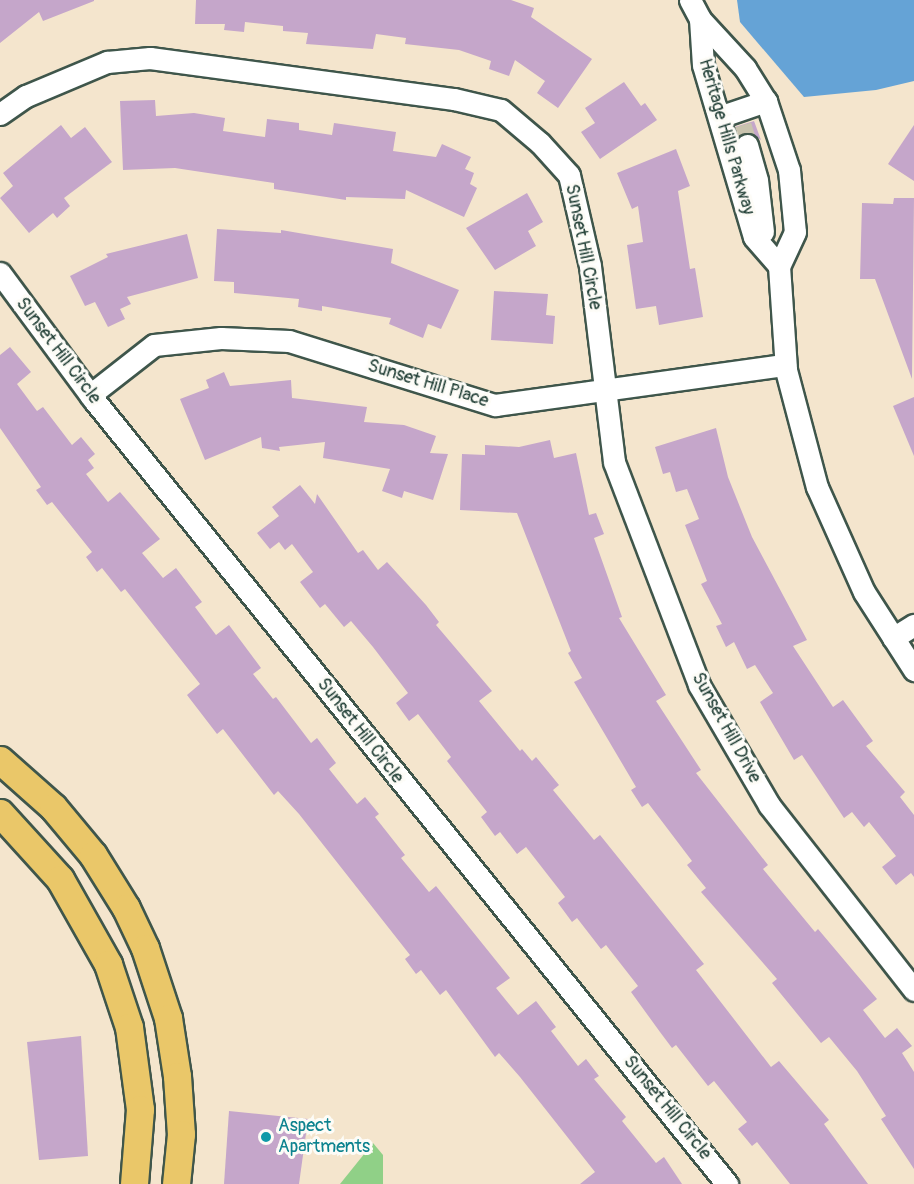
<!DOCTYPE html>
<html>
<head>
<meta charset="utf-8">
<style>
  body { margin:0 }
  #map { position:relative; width:914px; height:1184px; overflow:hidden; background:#f4e5cd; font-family:Pangolin,sans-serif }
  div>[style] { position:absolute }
  .green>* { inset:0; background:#90d087 }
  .water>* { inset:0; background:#65a3d6 }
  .building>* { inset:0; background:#c5a6ca }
  .minor-tunnel>* { height:21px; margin-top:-10.5px; transform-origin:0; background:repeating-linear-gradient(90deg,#c9c3ae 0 21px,transparent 0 31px) }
  .roads { filter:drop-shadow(2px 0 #3f564b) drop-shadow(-2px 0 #3f564b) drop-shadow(0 2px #3f564b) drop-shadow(0 -2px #3f564b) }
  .minor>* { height:21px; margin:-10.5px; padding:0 10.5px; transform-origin:10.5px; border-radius:10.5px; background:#fff }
  .major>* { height:27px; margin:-13.5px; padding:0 13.5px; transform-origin:13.5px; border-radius:13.5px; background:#eac769 }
  .dots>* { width:16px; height:16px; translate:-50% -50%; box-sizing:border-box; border:3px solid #fdfcf7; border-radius:50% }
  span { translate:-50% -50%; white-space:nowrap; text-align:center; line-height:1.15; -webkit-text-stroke:6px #fdfcf7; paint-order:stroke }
  .street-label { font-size:18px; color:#1f3d34 }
  .culture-label { font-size:18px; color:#0d838f }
  .left { translate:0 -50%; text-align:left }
</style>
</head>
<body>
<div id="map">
  <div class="green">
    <div style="clip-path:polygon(373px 1143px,383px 1155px,383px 1184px,340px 1184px)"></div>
  </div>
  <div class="water">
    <div style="clip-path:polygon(737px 0,914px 0,914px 81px,876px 90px,804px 97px,740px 22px)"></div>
  </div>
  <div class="building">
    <div style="clip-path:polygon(0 0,94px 0,94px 1px,43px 21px,39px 12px,0 43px)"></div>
    <div style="clip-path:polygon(196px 0,511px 0,534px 8px,531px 17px,592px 59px,558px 108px,537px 93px,545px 81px,515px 60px,509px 76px,489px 69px,491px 61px,459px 50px,405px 44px,406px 38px,376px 34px,373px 49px,306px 44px,308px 33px,283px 31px,283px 26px,245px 22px,244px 32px,224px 30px,225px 24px,195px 24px)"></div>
    <div style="clip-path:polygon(624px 82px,641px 106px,645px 103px,657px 120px,600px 159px,581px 132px,595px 123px,585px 108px)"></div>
    <div style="clip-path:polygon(155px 100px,156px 116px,194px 113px,225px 118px,223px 131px,265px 137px,267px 119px,299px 123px,299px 130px,332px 135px,334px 123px,396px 132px,393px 151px,436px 157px,442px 144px,471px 157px,465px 169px,474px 173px,470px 184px,477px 188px,464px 217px,406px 190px,405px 199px,346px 197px,346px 200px,274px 189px,274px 183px,175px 168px,123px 170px,120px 101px)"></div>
    <div style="clip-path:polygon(754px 121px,761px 140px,750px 133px,738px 137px,735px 127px)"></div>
    <div style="clip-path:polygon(61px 125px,71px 138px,85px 127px,112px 162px,64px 198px,70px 206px,57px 218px,53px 213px,29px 233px,0 198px,13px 186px,3px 173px)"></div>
    <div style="clip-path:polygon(914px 125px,914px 181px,888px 164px)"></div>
    <div style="clip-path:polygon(676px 149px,690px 186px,678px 191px,690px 269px,695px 268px,703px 317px,659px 325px,656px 306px,636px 309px,627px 245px,643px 242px,638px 206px,632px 209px,617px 173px)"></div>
    <div style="clip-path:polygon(527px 193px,543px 222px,528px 231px,536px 246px,495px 270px,466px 228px)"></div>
    <div style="clip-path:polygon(894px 198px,914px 198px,912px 379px,875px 279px,860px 279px,862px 203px,893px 204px)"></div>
    <div style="clip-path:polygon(217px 229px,281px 233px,281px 230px,393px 249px,391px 263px,459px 290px,441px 329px,428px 324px,423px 338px,389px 324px,391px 318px,322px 306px,322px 311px,298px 307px,299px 299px,234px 293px,234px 282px,214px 281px)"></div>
    <div style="clip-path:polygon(187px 234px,198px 278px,127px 297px,131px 304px,120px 309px,125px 319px,108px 327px,95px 302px,85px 306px,70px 276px,108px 257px,106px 254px)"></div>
    <div style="clip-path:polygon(494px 291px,548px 294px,546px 315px,555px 316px,553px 344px,491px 340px)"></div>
    <div style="clip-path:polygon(10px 347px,31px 372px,17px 384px,37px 411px,43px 407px,72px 445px,81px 437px,95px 454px,88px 460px,94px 468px,86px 474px,108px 502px,120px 492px,160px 539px,142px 553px,163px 578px,176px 568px,202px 602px,195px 607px,216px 635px,229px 625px,261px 668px,253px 674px,273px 699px,276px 697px,311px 743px,317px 738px,336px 763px,329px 769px,357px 804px,365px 797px,379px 814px,375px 817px,405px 855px,401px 858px,429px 892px,436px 886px,510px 978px,496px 988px,518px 1015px,536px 1001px,556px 1027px,551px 1031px,578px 1066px,586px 1059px,599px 1076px,594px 1079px,626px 1117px,622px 1121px,656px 1163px,664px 1157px,682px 1184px,580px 1184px,595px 1172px,520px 1077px,499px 1053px,495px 1057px,446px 990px,440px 995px,421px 970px,416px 974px,405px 959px,410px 955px,299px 814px,278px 791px,274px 795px,223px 729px,217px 734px,187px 695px,200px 684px,125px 589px,121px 592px,102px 568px,97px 572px,86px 557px,92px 552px,52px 502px,47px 505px,36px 490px,41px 487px,0 428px,0 355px)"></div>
    <div style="clip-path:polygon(224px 372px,230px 386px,291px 380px,292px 398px,367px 407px,364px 422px,404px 425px,436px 436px,430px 453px,448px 454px,433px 500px,404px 491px,402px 498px,382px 491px,390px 469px,323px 458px,325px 442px,279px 447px,280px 451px,262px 448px,261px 437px,205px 460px,180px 399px,209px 388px,206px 380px)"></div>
    <div style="clip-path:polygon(914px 397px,914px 456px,893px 406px)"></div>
    <div style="clip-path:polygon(716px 428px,728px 477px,752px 537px,807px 640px,793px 646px,833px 707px,843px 700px,873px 741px,866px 746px,905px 792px,900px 797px,914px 815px,914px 877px,911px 873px,896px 885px,882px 867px,896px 856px,869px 822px,864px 827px,852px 812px,844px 818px,802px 755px,794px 760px,760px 702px,773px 693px,755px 665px,747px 669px,734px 642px,726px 647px,716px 626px,722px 624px,701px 584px,707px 581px,685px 525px,699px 519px,687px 489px,676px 492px,670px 472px,663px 474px,655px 447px)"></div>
    <div style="clip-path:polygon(550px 440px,554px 458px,576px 453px,589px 515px,596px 513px,604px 534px,594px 538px,622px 617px,619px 618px,666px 695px,656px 701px,701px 770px,696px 773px,768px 865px,763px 869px,815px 932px,818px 929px,877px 999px,863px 1010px,885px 1038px,897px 1028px,912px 1046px,902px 1053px,914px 1072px,914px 1169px,881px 1119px,886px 1116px,857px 1071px,829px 1037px,821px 1043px,772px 983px,777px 979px,701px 892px,706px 888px,687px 865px,692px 861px,648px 803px,642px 807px,631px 790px,636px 787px,574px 682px,582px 678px,568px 653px,571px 651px,517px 513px,460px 510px,462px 454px,485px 455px,485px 445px,519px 447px)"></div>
    <div style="clip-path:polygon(300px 485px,315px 504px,317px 494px,358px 553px,363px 550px,378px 570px,387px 562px,426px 605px,439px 622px,436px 625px,492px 691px,479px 701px,520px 751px,522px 749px,532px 761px,536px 757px,559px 785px,553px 790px,594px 840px,600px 835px,704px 964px,696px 970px,771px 1067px,779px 1061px,829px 1120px,824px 1124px,868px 1184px,790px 1184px,757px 1142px,752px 1146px,738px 1129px,747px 1122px,714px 1081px,708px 1086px,676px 1045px,672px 1048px,660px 1032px,631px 992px,638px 986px,606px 945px,601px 949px,577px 918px,572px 922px,558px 903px,565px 897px,526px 847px,517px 854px,500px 832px,495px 836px,481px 817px,487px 812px,447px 761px,451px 757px,418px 714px,409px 721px,396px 703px,408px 693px,373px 647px,351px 621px,344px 627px,325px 604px,320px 608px,300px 582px,313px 572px,292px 544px,285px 550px,279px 542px,270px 549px,257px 533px,279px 516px,272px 507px)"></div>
    <div style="clip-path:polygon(81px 1036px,88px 1156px,39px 1160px,27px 1042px)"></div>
    <div style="clip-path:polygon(229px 1111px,308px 1119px,299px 1184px,224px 1184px)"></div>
  </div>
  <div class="minor-tunnel">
    <div style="left:741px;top:125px;width:21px;rotate:73deg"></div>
  </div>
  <div class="roads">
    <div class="minor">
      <div style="left:690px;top:0;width:21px;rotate:62deg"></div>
      <div style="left:700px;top:19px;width:67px;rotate:47.4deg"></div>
      <div style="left:745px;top:68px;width:39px;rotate:58deg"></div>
      <div style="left:766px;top:101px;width:73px;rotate:71.6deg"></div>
      <div style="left:789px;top:170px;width:62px;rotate:84.5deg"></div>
      <div style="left:795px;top:232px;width:38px;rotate:115deg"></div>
      <div style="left:779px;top:266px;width:104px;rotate:86.1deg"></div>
      <div style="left:786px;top:370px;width:121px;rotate:75.2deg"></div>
      <div style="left:817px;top:487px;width:115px;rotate:65.9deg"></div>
      <div style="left:864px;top:592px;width:93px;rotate:57.3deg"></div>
      <div style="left:700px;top:19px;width:46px;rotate:86.3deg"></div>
      <div style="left:703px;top:65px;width:179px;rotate:73.5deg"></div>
      <div style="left:754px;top:237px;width:38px;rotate:49deg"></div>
      <div style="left:0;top:114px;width:32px;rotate:-35deg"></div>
      <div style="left:26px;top:96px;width:88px;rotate:-22.8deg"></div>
      <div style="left:107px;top:62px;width:43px;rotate:-5.3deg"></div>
      <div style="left:150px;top:58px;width:307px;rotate:7.7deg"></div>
      <div style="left:454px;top:99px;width:48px;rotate:13.2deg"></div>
      <div style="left:501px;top:110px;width:51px;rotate:40.2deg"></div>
      <div style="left:540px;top:143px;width:43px;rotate:47.8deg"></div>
      <div style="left:569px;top:175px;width:93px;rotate:77deg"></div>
      <div style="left:590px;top:266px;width:197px;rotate:83deg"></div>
      <div style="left:614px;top:462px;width:239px;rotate:69.1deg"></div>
      <div style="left:699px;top:685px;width:139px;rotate:59.7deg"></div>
      <div style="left:769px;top:805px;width:235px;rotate:51.9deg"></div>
      <div style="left:719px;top:117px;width:50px;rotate:-18.8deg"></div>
      <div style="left:747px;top:145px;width:36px;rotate:74deg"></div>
      <div style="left:757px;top:180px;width:52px;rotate:83.4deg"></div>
      <div style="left:0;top:273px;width:158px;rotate:53.5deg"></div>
      <div style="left:94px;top:400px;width:1008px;rotate:51.08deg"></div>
      <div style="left:90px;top:395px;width:81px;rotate:-38deg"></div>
      <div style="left:154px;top:345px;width:67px;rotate:-6deg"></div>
      <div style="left:221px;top:338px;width:68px;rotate:2.5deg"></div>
      <div style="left:289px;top:341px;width:216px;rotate:17.3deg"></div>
      <div style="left:495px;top:405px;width:293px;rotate:-7.9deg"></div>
      <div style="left:893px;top:638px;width:25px;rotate:-32deg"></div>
    </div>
    <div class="major">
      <div style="left:0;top:760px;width:71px;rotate:41.6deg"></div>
      <div style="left:53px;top:807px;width:62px;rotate:50.2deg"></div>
      <div style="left:93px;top:855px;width:62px;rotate:58.1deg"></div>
      <div style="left:126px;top:908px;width:44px;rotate:64.6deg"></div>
      <div style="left:145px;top:948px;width:74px;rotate:71.8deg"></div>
      <div style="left:168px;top:1018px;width:59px;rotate:81.2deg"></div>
      <div style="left:177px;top:1076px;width:58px;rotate:86.1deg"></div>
      <div style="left:181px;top:1134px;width:50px;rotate:95.7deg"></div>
      <div style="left:0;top:813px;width:89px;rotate:47.7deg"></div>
      <div style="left:60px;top:879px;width:98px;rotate:60.5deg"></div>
      <div style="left:108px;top:964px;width:66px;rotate:71.6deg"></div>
      <div style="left:129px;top:1027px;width:83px;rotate:82.4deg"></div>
      <div style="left:140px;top:1109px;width:75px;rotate:94.6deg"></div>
    </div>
  </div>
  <div class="dots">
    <div style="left:266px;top:1137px;background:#0f9aa8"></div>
  </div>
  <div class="street-label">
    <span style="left:726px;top:137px;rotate:74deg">Heritage Hills Parkway</span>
    <span style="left:583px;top:247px;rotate:79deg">Sunset Hill Circle</span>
    <span style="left:58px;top:351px;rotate:53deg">Sunset Hill Circle</span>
    <span style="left:428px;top:384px;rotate:17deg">Sunset Hill Place</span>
    <span style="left:726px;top:728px;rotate:61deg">Sunset Hill Drive</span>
    <span style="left:360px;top:731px;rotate:52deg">Sunset Hill Circle</span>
    <span style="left:667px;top:1108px;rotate:51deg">Sunset Hill Circle</span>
  </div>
  <div class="culture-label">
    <span class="left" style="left:278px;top:1137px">Aspect<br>Apartments</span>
  </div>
</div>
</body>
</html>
